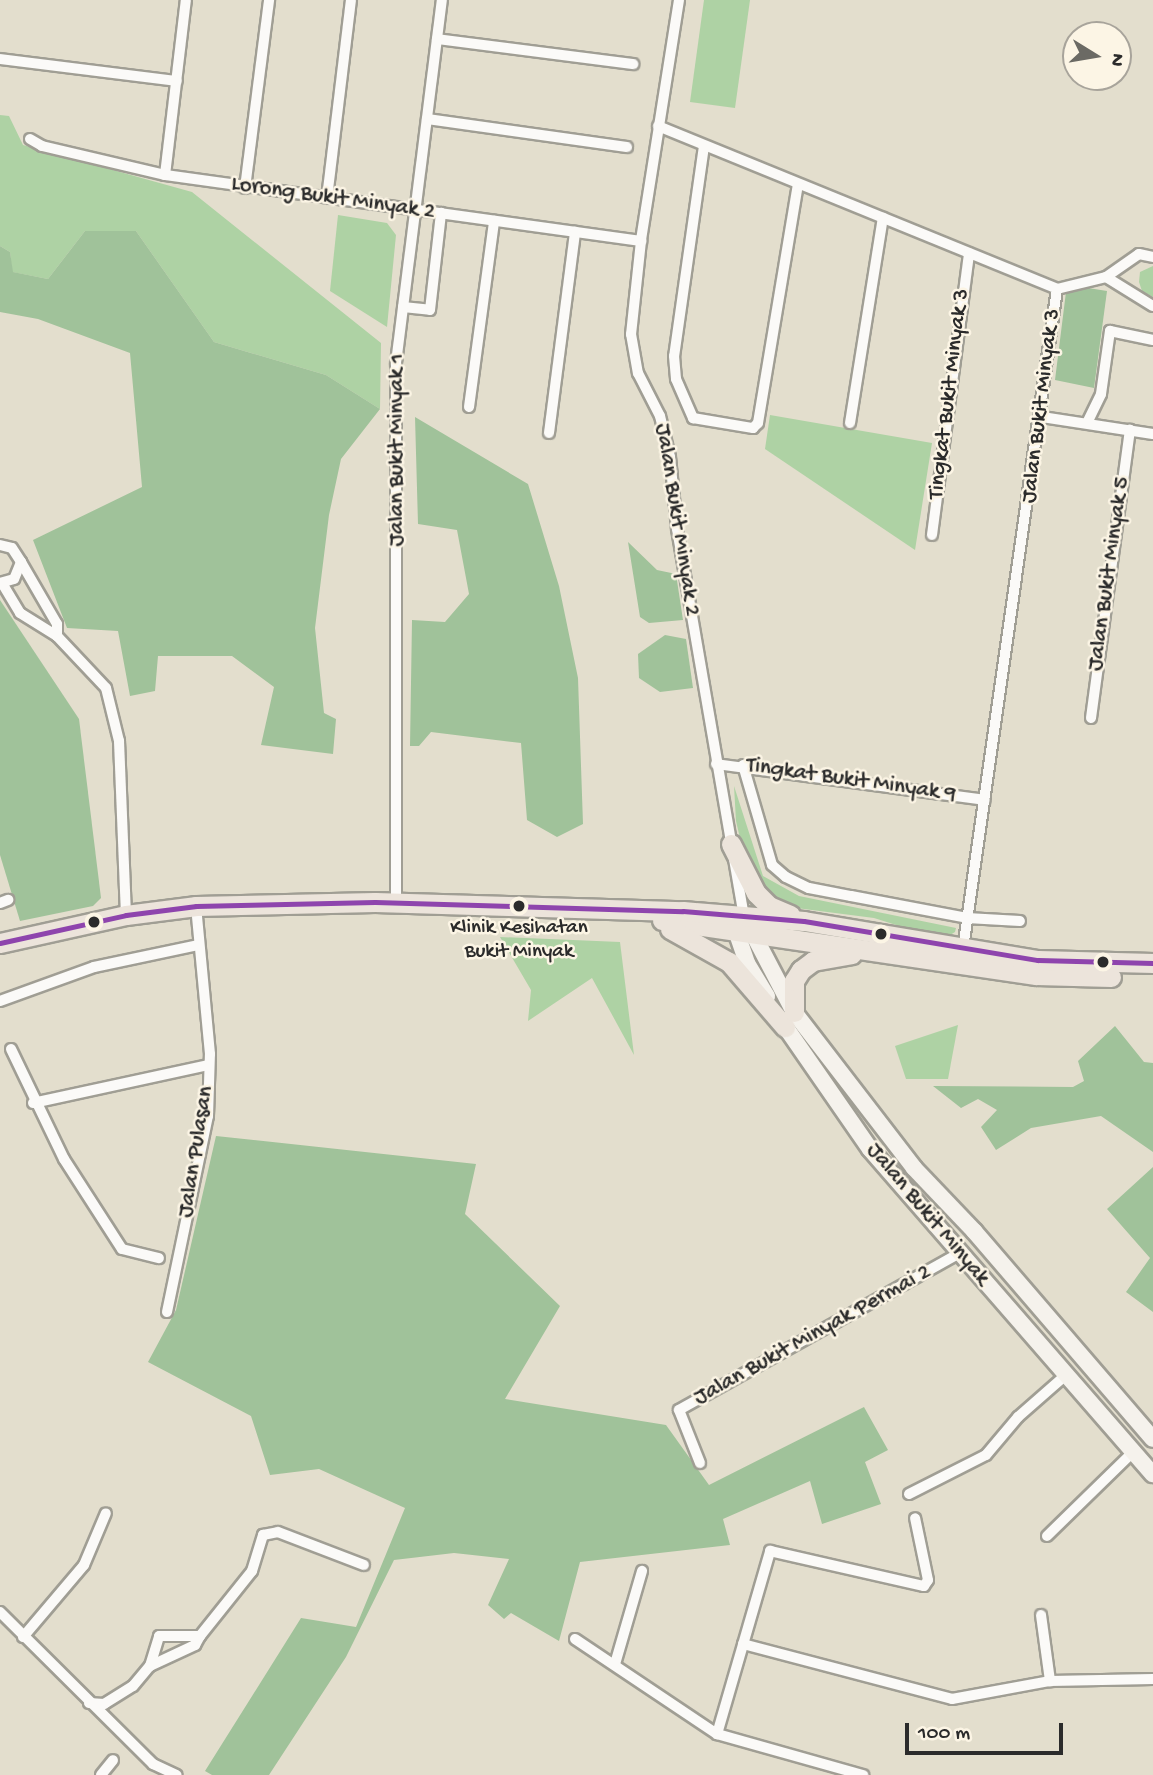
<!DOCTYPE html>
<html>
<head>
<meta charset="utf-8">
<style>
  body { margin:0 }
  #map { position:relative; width:1153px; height:1775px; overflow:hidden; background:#e3decd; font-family:"Gochi Hand",sans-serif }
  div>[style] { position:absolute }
  .green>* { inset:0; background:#aed2a4 }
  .forest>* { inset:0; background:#a0c29a }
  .roads { filter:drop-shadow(2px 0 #a09e94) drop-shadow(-2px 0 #a09e94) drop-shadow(0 2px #a09e94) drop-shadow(0 -2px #a09e94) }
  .street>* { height:10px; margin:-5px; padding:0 5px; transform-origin:5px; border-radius:5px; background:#fbfaf8 }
  .secondary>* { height:16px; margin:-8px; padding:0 8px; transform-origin:8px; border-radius:8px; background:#f5f2ec }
  .highway>* { height:19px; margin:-9.5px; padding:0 9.5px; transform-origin:9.5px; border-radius:9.5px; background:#ece4db }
  .bus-1>* { height:5px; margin:-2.5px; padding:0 2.5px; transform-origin:2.5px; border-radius:2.5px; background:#8e44ad }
  .dots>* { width:19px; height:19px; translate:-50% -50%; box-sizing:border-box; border:4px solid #fcf5e5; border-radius:50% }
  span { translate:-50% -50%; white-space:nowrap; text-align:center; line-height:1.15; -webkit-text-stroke:5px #fcf5e5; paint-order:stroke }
  .bus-label { font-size:21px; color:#2b2b2b }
  .street-label { font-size:23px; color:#2b2b2b }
  .north { position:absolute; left:1062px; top:21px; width:70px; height:70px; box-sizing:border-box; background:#fcf5e5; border:2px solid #a8a49b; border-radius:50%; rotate:101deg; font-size:19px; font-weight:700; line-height:28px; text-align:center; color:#2b2b2b }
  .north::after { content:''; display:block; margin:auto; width:24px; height:32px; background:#6b6a64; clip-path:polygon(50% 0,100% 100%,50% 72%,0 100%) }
  .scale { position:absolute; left:905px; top:1723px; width:158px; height:32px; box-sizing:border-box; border:4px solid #2b2b2b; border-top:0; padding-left:9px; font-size:21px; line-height:24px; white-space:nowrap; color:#2b2b2b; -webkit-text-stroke:5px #fcf5e5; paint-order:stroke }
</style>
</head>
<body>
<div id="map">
  <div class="green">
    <div style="clip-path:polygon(704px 0,750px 0,735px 108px,690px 102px)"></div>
    <div style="clip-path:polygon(0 115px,9px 116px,23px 145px,192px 192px,381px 343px,380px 409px,326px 375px,214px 342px,136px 231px,85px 231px,48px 279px,12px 272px,10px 252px,0 246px)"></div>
    <div style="clip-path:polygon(338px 215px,387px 223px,396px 235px,387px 327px,330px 291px)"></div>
    <div style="clip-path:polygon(1153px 266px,1153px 297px,1142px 291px,1139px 282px,1140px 272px)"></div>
    <div style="clip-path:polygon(770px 415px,932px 443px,915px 550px,765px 449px)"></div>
    <div style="clip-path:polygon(734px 786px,763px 876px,799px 896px,956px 928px,955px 932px,950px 935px,912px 930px,874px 918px,773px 905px,746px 864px,736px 821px)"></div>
    <div style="clip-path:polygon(500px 937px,620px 942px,634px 1055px,592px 978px,528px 1021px,531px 990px)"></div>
    <div style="clip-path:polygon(958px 1025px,948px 1079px,906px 1079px,895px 1046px)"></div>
  </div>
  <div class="forest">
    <div style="clip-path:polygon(85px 231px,136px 231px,214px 342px,326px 375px,380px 409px,341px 459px,329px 515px,315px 628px,324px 713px,336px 719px,333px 754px,261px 745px,274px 687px,232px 656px,158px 656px,155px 691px,130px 696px,118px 631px,67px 628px,33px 540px,142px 487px,130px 353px,38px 319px,0 312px,0 246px,10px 252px,13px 272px,48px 279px)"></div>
    <div style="clip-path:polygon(1082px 287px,1107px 291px,1094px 388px,1055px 380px,1066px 292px)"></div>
    <div style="clip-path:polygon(415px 417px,528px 484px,559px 586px,578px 678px,583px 824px,557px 837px,527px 820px,521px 743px,431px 732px,419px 746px,410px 746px,412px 620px,445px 622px,469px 594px,457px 530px,418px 524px)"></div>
    <div style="clip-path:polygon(628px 542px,657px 570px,676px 574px,683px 620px,649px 623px,640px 617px)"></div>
    <div style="clip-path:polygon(0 600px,79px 719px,101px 898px,93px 906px,20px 921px,0 855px)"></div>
    <div style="clip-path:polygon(665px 635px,686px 639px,693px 688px,660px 692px,639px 678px,638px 654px)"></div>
    <div style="clip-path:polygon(1115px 1026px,1144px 1062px,1153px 1063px,1153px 1152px,1101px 1116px,1031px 1128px,996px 1150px,981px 1127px,997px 1110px,978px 1099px,961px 1108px,933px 1086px,1073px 1087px,1084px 1081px,1078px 1061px)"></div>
    <div style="clip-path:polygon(216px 1136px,476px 1164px,465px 1214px,560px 1306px,505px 1399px,666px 1425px,709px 1485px,864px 1407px,888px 1450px,865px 1462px,881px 1504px,822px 1524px,810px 1481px,723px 1519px,730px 1545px,580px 1562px,559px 1641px,511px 1613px,504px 1619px,488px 1605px,509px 1559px,454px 1553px,394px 1560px,346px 1657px,269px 1775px,212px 1775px,205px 1771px,301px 1618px,356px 1627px,405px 1508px,319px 1469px,270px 1475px,251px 1416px,148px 1362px,176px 1310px)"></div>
    <div style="clip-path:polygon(1153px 1167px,1153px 1312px,1126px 1292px,1150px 1258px,1107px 1209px)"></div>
  </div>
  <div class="roads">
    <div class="street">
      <div style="left:679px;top:0;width:244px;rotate:99deg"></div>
      <div style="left:641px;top:241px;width:94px;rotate:96.1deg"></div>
      <div style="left:631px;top:334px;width:40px;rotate:80deg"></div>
      <div style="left:638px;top:373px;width:48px;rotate:62.9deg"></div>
      <div style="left:660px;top:416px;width:42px;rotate:76.3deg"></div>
      <div style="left:670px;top:457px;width:72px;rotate:84.4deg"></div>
      <div style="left:677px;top:529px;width:394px;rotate:80.2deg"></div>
      <div style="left:437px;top:39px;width:198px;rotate:7.3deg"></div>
      <div style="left:0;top:59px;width:178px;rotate:7.1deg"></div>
      <div style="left:427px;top:119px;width:202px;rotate:8deg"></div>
      <div style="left:658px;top:126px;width:431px;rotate:22.2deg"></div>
      <div style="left:1057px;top:289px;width:667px;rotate:98.11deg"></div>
      <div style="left:30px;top:139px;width:14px;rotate:30deg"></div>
      <div style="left:42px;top:146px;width:126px;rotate:13.3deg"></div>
      <div style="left:165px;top:175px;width:481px;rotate:7.9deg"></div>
      <div style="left:704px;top:146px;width:212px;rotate:98.1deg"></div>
      <div style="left:674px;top:356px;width:23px;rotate:85deg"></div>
      <div style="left:676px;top:379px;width:43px;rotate:66.4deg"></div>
      <div style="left:693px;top:418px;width:61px;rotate:9.5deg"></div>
      <div style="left:753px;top:428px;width:7px;rotate:-45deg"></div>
      <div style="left:758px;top:423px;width:242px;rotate:-80.5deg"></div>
      <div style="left:165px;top:175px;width:176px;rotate:-83.2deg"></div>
      <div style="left:245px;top:188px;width:190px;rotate:-82.7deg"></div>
      <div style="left:327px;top:198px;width:199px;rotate:-83.1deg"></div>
      <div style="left:1106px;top:277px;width:40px;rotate:-34.9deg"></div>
      <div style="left:1139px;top:254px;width:14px;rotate:12deg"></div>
      <div style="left:1057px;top:289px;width:50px;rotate:-13.8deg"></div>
      <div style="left:1106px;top:277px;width:55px;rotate:31.7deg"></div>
      <div style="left:403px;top:307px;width:27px;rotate:6deg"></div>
      <div style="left:430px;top:310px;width:98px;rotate:-83.5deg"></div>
      <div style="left:469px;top:407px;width:188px;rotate:-82.3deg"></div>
      <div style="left:1042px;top:417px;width:112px;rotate:8.7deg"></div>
      <div style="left:850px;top:423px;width:208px;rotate:-80.9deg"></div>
      <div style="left:1087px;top:423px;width:32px;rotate:-64deg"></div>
      <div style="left:1101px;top:394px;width:64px;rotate:-81.9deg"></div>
      <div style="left:1110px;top:331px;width:44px;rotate:11.8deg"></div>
      <div style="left:549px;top:433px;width:203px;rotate:-82.6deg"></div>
      <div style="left:932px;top:535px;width:284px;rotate:-82.5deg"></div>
      <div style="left:0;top:545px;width:12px;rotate:14deg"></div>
      <div style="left:12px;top:548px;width:17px;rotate:57deg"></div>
      <div style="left:21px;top:562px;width:18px;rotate:112deg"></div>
      <div style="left:14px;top:579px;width:15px;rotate:164deg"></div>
      <div style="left:21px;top:562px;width:72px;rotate:59.9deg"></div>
      <div style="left:57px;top:624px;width:12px;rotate:90deg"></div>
      <div style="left:57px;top:636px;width:71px;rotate:46.7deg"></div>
      <div style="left:106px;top:688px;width:55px;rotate:76.2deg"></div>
      <div style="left:119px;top:741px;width:174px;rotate:87.7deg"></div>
      <div style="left:2px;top:583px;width:35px;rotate:59deg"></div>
      <div style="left:20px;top:613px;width:44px;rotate:31.9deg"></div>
      <div style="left:1091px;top:718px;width:291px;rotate:-82.3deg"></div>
      <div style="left:716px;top:764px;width:271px;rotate:7.6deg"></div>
      <div style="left:743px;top:765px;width:104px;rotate:73.8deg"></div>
      <div style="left:772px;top:865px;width:18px;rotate:41deg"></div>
      <div style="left:786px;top:877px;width:25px;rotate:26deg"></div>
      <div style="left:809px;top:888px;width:43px;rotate:10.8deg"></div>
      <div style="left:851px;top:896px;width:118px;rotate:10.7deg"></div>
      <div style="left:967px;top:918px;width:53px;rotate:3.2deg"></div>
      <div style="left:0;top:903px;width:9px;rotate:-21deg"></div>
      <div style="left:396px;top:903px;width:540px;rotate:-90deg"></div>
      <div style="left:396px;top:363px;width:366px;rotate:-82.8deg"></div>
      <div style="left:0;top:1001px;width:100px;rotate:-19.9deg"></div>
      <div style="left:94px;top:967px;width:106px;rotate:-11.9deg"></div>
      <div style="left:11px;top:1049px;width:122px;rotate:64.3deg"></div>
      <div style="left:64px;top:1159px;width:107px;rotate:57.2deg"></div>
      <div style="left:122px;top:1249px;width:38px;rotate:14deg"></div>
      <div style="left:33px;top:1103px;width:180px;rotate:-12.2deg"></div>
      <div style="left:167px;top:1312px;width:200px;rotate:-78.2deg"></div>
      <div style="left:208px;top:1116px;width:62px;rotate:-88.2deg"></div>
      <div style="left:210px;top:1054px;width:149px;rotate:-95.4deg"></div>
      <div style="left:700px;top:1463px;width:57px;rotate:-111.6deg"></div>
      <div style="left:679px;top:1410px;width:322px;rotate:-29.2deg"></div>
      <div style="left:909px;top:1494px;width:86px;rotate:-26.9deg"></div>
      <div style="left:986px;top:1455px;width:50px;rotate:-49.9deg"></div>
      <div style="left:1018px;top:1417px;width:64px;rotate:-41.2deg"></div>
      <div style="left:1047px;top:1536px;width:122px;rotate:-44.3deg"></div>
      <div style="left:0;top:1612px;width:216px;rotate:44.8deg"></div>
      <div style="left:153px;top:1764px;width:26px;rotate:25deg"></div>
      <div style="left:1041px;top:1615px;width:67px;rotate:82.2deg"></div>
      <div style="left:23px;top:1637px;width:94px;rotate:-49.7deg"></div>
      <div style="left:84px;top:1565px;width:56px;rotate:-67.1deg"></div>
      <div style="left:575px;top:1639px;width:171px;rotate:33.8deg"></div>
      <div style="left:717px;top:1734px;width:152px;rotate:15.7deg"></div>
      <div style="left:743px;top:1644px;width:216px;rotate:14.7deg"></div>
      <div style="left:952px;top:1699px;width:100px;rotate:-10.4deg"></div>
      <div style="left:1050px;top:1681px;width:103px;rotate:-1.1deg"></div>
      <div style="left:615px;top:1664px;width:97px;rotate:-73.8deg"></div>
      <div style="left:150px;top:1666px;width:50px;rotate:-25deg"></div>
      <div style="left:195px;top:1645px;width:10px;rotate:-61deg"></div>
      <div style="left:89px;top:1703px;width:15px;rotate:4deg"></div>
      <div style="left:104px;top:1704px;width:34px;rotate:-32deg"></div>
      <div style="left:133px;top:1686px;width:26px;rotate:-50deg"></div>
      <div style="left:150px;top:1666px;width:31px;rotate:-73deg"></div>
      <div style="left:159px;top:1636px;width:41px"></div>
      <div style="left:200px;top:1636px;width:83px;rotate:-51.3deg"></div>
      <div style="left:252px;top:1571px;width:38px;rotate:-73deg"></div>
      <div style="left:263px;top:1535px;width:15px;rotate:-11deg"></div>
      <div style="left:278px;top:1532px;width:92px;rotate:21deg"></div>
      <div style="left:717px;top:1734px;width:191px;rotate:-73.8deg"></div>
      <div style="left:770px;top:1551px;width:158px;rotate:12.8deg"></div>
      <div style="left:924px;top:1586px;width:7px;rotate:-56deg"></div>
      <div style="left:928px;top:1580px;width:63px;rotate:-101.8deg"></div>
      <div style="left:101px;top:1775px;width:19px;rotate:-51deg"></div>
    </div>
    <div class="secondary">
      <div style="left:733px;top:922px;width:43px;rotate:71.1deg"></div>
      <div style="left:747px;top:963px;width:39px;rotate:59deg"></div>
      <div style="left:749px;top:926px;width:97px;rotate:62.4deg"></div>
      <div style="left:794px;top:1012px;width:197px;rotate:52.4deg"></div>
      <div style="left:914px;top:1168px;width:87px;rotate:46.4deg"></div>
      <div style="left:974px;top:1231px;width:274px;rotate:49.3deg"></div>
      <div style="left:780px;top:1019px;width:158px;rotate:55.3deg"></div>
      <div style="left:870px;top:1149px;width:431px;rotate:49deg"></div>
    </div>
    <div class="highway">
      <div style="left:731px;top:844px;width:55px;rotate:63deg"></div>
      <div style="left:756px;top:893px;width:18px;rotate:45deg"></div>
      <div style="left:769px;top:906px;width:23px;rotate:23deg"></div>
      <div style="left:662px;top:920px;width:378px;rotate:8.4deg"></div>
      <div style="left:1036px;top:975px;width:75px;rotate:1.5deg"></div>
      <div style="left:670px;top:929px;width:68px;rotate:29.2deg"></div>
      <div style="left:729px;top:962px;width:86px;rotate:49.3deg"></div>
      <div style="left:0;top:943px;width:129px;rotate:-12.5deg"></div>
      <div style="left:126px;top:915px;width:71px;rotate:-7.3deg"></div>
      <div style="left:196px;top:906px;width:179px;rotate:-1.3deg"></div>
      <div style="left:375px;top:902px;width:308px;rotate:1.7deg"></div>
      <div style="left:683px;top:911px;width:121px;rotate:4.7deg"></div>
      <div style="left:804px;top:921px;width:237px;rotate:9.5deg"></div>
      <div style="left:1038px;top:960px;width:115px;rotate:1.5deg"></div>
      <div style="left:794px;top:1012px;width:31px;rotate:-90deg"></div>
      <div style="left:794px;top:981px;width:13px;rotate:-58deg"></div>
      <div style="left:801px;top:970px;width:15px;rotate:-37deg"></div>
      <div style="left:813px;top:961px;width:39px;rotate:-10deg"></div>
    </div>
  </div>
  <div class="bus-1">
    <div style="left:0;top:943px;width:129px;rotate:-12.5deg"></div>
    <div style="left:126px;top:915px;width:71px;rotate:-7.3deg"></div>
    <div style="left:196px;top:906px;width:179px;rotate:-1.3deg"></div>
    <div style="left:375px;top:902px;width:308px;rotate:1.7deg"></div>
    <div style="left:683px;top:911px;width:121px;rotate:4.7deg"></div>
    <div style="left:804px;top:921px;width:237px;rotate:9.5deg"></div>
    <div style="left:1038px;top:960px;width:115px;rotate:1.5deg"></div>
  </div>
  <div class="dots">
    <div style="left:519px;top:906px;background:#2b2b2b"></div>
    <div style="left:94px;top:922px;background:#2b2b2b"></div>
    <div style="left:881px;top:934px;background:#2b2b2b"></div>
    <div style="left:1103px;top:962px;background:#2b2b2b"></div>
  </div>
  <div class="bus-label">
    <span style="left:519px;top:941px">Klinik Kesihatan<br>Bukit Minyak</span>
  </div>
  <div class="street-label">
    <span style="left:333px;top:199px;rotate:8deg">Lorong Bukit Minyak 2</span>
    <span style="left:950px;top:394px;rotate:-83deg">Tingkat Bukit Minyak 3</span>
    <span style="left:1042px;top:406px;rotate:-83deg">Jalan Bukit Minyak 3</span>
    <span style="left:398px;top:450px;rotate:-90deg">Jalan Bukit Minyak 1</span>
    <span style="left:676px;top:520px;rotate:81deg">Jalan Bukit Minyak 2</span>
    <span style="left:1110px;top:574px;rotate:-82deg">Jalan Bukit Minyak 5</span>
    <span style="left:851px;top:781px;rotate:8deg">Tingkat Bukit Minyak 9</span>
    <span style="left:197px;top:1152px;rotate:-81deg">Jalan Pulasan</span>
    <span style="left:927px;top:1215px;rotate:50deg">Jalan Bukit Minyak</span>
    <span style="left:813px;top:1336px;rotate:-29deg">Jalan Bukit Minyak Permai 2</span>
  </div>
  <div class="north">N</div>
  <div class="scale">100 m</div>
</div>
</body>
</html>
